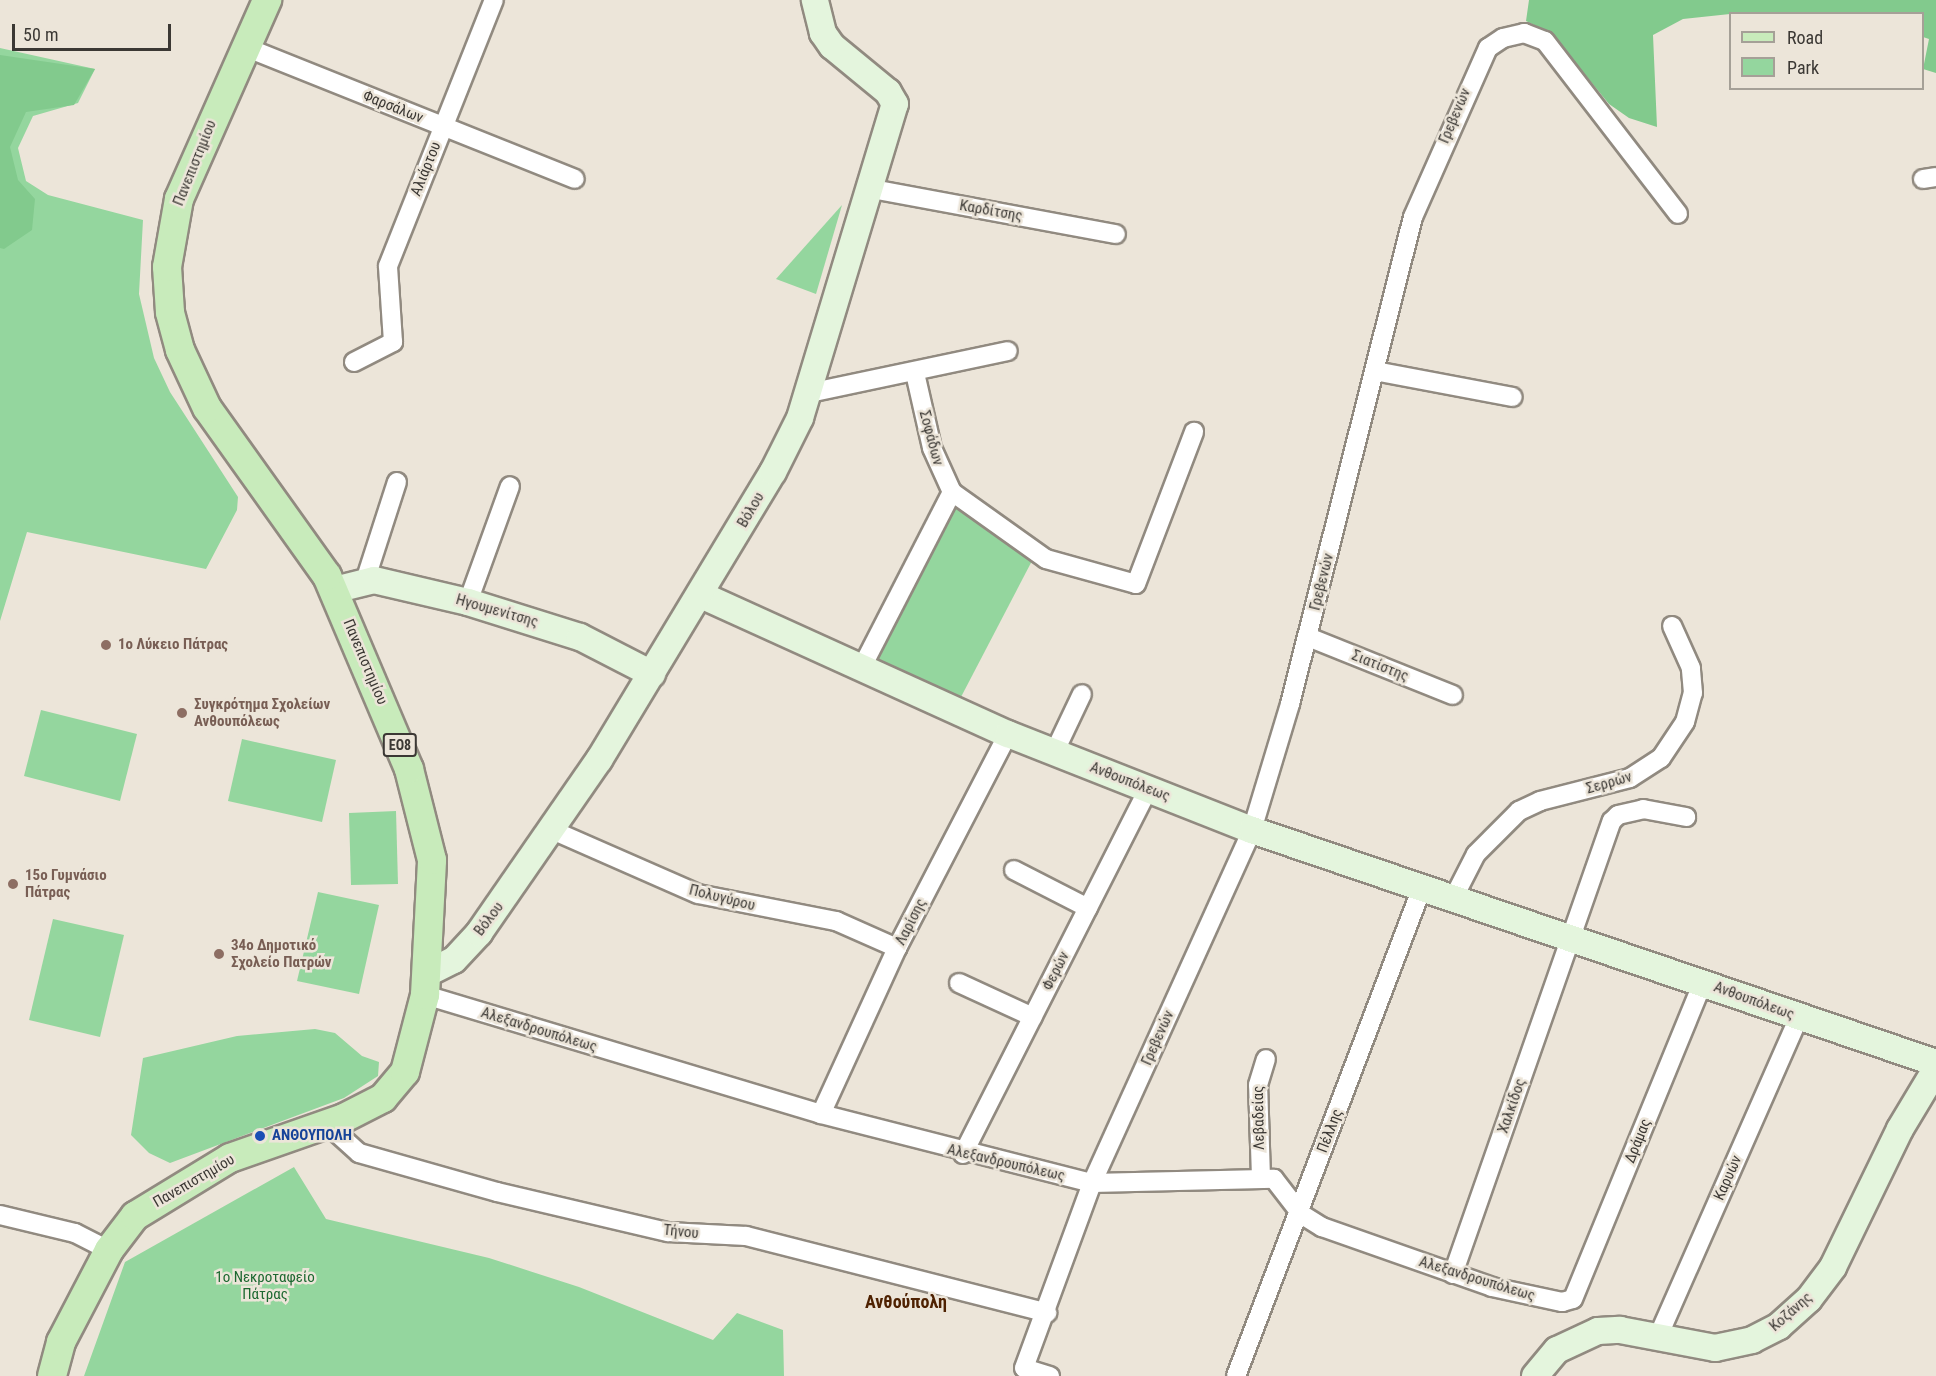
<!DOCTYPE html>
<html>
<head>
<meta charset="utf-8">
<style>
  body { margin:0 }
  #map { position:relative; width:1936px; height:1376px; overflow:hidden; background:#ece5d9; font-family:"Roboto Condensed",sans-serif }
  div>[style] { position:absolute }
  .green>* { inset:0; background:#94d69e }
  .forest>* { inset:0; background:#82ca8d }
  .roads { filter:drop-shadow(2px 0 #918a80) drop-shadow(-2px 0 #918a80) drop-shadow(0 2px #918a80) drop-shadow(0 -2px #918a80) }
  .street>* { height:18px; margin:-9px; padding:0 9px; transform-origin:9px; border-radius:9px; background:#fff }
  .secondary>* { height:26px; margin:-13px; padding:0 13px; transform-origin:13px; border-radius:13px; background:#e4f5dd }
  .primary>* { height:28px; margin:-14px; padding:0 14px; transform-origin:14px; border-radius:14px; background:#c8ebbb }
  .dots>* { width:16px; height:16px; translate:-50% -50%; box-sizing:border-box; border:3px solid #ece5d9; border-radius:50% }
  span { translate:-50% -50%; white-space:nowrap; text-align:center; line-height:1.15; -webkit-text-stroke:5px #ece5d9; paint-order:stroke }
  .shield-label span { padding:2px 4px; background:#ece5d9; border:2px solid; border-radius:4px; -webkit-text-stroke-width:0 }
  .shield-label { font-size:14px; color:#3b3834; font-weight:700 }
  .street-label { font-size:15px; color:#3b3834 }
  .education-label { font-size:15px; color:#785e54; font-weight:700 }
  .left { translate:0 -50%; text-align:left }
  .transit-label { font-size:15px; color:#164399; font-weight:700 }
  .park-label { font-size:15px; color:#1c6830 }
  .quarter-label { font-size:18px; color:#4e2101; font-weight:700 }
  .legend { position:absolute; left:1729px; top:12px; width:195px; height:78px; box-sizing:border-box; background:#ece5d9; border:2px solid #a5a097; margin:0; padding:8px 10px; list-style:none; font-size:18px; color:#3b3834 }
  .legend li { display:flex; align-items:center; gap:12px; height:30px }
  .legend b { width:30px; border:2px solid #a5a097 }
  .scale { position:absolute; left:12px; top:24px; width:159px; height:27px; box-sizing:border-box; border:3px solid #3b3834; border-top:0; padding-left:8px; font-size:18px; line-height:21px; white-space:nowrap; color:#3b3834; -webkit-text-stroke:4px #ece5d9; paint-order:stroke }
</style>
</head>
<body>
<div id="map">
  <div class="green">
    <div style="clip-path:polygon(0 48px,95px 69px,78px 103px,33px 116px,18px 148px,26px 181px,48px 195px,143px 220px,139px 294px,154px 358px,170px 392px,238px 497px,237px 510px,206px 569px,27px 532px,0 621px)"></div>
    <div style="clip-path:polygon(842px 205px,816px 294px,776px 279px)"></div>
    <div style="clip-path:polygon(955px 504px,1034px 557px,961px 697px,874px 657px)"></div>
    <div style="clip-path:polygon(41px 710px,137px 734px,120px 801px,24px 776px)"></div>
    <div style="clip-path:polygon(242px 739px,336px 760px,322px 822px,228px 801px)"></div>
    <div style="clip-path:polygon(396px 811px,398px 884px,351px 885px,349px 813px)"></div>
    <div style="clip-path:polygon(318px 892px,379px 905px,359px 994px,297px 981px)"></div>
    <div style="clip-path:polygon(53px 919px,124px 935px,100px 1037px,29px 1020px)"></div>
    <div style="clip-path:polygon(315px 1029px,335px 1033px,362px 1056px,379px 1062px,378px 1076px,344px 1098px,170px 1163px,149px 1153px,131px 1135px,143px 1058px,237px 1036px)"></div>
    <div style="clip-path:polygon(294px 1167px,326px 1219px,489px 1258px,579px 1287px,713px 1340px,737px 1313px,783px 1330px,784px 1376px,84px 1376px,125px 1262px)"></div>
  </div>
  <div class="forest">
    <div style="clip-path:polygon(1529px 0,1936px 0,1936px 73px,1923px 69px,1929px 39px,1923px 37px,1922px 14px,1730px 14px,1683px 19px,1653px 35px,1657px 127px,1629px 118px,1609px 104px,1551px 33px,1526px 21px)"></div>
    <div style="clip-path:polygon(0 55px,95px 69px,74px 105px,26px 112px,10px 147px,18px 180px,35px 199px,32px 230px,4px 249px,0 248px)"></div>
  </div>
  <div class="roads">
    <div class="street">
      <div style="left:245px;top:47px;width:355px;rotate:21.8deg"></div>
      <div style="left:1923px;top:179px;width:13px;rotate:-9deg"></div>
      <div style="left:867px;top:188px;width:253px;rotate:10.5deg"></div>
      <div style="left:354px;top:362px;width:44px;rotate:-27.1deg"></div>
      <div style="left:393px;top:342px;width:76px;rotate:-93.8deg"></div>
      <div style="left:388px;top:266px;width:286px;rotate:-68.3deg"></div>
      <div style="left:1375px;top:371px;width:140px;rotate:10.7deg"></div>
      <div style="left:915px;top:373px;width:77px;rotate:77.2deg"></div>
      <div style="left:932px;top:448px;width:48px;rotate:65.6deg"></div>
      <div style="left:952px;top:492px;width:115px;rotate:35.5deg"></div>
      <div style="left:1046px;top:559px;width:93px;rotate:15.5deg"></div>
      <div style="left:1136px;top:584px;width:163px;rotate:-69.1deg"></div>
      <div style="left:809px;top:393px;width:203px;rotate:-11.9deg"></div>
      <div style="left:365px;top:581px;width:104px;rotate:-72.1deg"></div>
      <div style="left:468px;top:602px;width:123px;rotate:-70.1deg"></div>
      <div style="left:1308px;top:637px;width:156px;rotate:21.8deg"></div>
      <div style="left:862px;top:667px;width:197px;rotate:-62.8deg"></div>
      <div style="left:1054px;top:753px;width:65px;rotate:-64.6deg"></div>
      <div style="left:552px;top:830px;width:159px;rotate:23.7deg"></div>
      <div style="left:698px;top:894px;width:141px;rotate:11.1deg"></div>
      <div style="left:836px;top:921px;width:67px;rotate:23.9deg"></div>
      <div style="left:1014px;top:870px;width:83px;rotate:27.2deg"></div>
      <div style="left:1454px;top:897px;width:48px;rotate:-62.9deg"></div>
      <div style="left:1476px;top:854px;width:61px;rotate:-45deg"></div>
      <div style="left:1519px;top:811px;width:23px;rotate:-25deg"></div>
      <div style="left:1540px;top:801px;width:93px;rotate:-14.3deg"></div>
      <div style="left:1630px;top:778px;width:37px;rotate:-33deg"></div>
      <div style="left:1661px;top:758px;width:43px;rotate:-56.3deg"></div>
      <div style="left:1685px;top:722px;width:30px;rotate:-75deg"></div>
      <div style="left:1693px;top:693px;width:25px;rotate:-95deg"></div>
      <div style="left:1691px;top:668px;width:46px;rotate:-114.3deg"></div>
      <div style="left:959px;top:983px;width:81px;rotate:24.7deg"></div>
      <div style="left:425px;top:995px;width:413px;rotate:16.7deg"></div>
      <div style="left:821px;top:1114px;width:280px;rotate:14.3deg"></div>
      <div style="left:1092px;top:1183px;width:182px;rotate:-1.3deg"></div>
      <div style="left:1274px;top:1179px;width:44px;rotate:52.4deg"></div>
      <div style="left:1301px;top:1214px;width:25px;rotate:32deg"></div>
      <div style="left:1322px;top:1227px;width:180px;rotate:19.4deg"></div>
      <div style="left:1492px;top:1287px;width:72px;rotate:12.1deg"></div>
      <div style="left:1562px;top:1302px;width:11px;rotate:-15deg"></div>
      <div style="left:1573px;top:1299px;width:343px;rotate:-67.7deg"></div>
      <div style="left:821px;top:1114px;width:183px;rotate:-65.4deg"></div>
      <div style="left:897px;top:948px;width:241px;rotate:-62.6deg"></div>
      <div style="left:327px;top:1124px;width:43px;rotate:42.2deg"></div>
      <div style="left:359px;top:1153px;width:143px;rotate:15.8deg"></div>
      <div style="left:497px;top:1192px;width:176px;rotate:13.2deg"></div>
      <div style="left:668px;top:1232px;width:78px;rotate:2.9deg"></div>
      <div style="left:746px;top:1236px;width:311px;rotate:14.3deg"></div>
      <div style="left:963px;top:1154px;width:409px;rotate:-63.1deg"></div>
      <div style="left:1261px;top:1178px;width:93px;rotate:-91.8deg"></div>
      <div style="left:1258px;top:1085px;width:27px;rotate:-73deg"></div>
      <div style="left:0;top:1215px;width:77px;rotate:13.5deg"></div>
      <div style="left:75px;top:1233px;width:38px;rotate:27deg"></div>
      <div style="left:1453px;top:1274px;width:480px;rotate:-70.7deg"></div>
      <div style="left:1612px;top:821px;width:8px;rotate:-45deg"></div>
      <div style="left:1618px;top:815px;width:26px;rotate:-13deg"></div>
      <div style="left:1643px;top:809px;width:44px;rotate:10.5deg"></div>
      <div style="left:1657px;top:1339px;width:352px;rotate:-66.2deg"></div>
      <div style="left:1050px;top:1376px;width:27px;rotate:-163deg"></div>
      <div style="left:1024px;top:1368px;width:197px;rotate:-69.8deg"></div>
      <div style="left:1092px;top:1183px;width:388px;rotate:-65.6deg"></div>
      <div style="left:1252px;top:830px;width:132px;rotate:-73.2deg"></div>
      <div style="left:1290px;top:704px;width:502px;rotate:-75.83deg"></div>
      <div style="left:1413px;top:217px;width:185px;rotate:-66.1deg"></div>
      <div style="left:1488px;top:48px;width:18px;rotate:-34deg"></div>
      <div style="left:1503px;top:38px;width:22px;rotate:-13deg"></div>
      <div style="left:1524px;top:33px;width:22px;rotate:21deg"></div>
      <div style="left:1545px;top:41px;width:218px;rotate:52.4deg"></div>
      <div style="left:1236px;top:1376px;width:525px;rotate:-69.15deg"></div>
    </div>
    <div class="secondary">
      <div style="left:334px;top:590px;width:41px;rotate:-14deg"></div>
      <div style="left:374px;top:580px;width:97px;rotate:13.2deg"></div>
      <div style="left:468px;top:602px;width:117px;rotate:17.4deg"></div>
      <div style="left:580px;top:637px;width:81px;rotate:27.2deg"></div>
      <div style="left:701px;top:595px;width:337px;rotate:24.4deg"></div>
      <div style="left:1008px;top:734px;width:262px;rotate:21.5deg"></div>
      <div style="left:1252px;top:830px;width:723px;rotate:18.81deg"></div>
      <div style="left:428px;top:973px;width:29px;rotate:-27deg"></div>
      <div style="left:454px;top:960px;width:37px;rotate:-47deg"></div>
      <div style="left:479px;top:933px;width:211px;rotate:-55.3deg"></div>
      <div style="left:599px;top:760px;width:336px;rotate:-58.9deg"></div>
      <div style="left:773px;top:472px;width:60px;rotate:-63.4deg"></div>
      <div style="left:800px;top:418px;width:328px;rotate:-73.2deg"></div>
      <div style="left:895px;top:104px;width:14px;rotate:-120deg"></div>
      <div style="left:888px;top:92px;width:72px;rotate:-140.6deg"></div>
      <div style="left:832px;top:46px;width:16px;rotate:-125deg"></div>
      <div style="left:823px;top:33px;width:34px;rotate:-104deg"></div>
      <div style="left:1535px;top:1376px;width:34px;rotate:-50deg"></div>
      <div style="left:1557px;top:1350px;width:45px;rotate:-24.9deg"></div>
      <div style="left:1598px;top:1331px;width:22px;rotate:-3deg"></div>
      <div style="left:1620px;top:1330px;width:97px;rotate:10.7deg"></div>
      <div style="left:1715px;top:1348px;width:38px;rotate:-12deg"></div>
      <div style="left:1752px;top:1340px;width:30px;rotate:-27deg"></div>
      <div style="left:1779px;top:1326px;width:40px;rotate:-42deg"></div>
      <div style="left:1809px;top:1299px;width:40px;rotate:-53deg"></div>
      <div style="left:1833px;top:1267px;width:153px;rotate:-64.1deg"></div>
      <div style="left:1900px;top:1129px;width:70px;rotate:-59deg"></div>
    </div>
    <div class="primary">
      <div style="left:52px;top:1376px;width:35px;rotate:-75deg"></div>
      <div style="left:61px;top:1342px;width:104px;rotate:-62.4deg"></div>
      <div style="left:109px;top:1250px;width:43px;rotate:-52.6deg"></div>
      <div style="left:135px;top:1216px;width:111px;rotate:-31.4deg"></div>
      <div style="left:230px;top:1158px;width:121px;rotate:-19.3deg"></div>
      <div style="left:344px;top:1118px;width:44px;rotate:-27.1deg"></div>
      <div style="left:383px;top:1098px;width:34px;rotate:-50deg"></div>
      <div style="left:405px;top:1072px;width:80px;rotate:-75.4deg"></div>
      <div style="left:425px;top:995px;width:135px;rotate:-87deg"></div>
      <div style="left:432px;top:860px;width:94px;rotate:-104.2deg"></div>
      <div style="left:409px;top:769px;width:210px;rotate:-113deg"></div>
      <div style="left:327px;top:576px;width:206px;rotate:-125.5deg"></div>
      <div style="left:207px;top:408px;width:64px;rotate:-115deg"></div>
      <div style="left:180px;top:350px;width:39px;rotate:-105deg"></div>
      <div style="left:170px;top:312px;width:45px;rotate:-93.8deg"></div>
      <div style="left:167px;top:267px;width:69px;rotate:-80deg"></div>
      <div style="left:179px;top:199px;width:218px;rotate:-66.1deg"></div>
    </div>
  </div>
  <div class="dots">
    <div style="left:106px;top:645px;background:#8d6e63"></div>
    <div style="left:182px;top:713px;background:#8d6e63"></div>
    <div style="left:13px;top:884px;background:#8d6e63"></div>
    <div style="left:219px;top:954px;background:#8d6e63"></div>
    <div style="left:260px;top:1136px;background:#1a4fb4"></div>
  </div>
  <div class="shield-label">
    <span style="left:400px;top:745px">ΕΟ8</span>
  </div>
  <div class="street-label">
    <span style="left:393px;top:107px;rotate:22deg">Φαρσάλων</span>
    <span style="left:1455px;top:116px;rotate:-67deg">Γρεβενών</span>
    <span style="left:195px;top:163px;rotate:-68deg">Πανεπιστημίου</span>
    <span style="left:426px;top:169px;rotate:-68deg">Αλιάρτου</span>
    <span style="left:991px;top:211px;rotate:10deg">Καρδίτσης</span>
    <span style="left:931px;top:438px;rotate:75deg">Σοφάδων</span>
    <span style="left:751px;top:510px;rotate:-60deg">Βόλου</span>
    <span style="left:1322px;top:582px;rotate:-76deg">Γρεβενών</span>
    <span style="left:497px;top:611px;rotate:16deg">Ηγουμενίτσης</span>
    <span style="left:365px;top:662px;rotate:67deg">Πανεπιστημίου</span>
    <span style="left:1380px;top:666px;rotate:22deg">Σιατίστης</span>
    <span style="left:1130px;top:782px;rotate:21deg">Ανθουπόλεως</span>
    <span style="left:1609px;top:783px;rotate:-16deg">Σερρών</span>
    <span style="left:722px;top:898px;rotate:14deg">Πολυγύρου</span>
    <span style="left:489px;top:919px;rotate:-53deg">Βόλου</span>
    <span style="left:911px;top:922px;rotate:-63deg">Λαρίσης</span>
    <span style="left:1056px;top:971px;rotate:-63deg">Φερών</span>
    <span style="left:1754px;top:1001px;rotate:20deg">Ανθουπόλεως</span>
    <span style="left:539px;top:1030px;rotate:17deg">Αλεξανδρουπόλεως</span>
    <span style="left:1158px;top:1038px;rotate:-66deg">Γρεβενών</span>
    <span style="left:1512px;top:1106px;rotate:-71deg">Χαλκίδος</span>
    <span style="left:1259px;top:1118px;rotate:-91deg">Λεβαδείας</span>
    <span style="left:1330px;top:1131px;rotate:-69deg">Πέλλης</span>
    <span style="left:1638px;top:1141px;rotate:-68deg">Δράμας</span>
    <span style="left:1006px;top:1163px;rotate:13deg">Αλεξανδρουπόλεως</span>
    <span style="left:1728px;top:1178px;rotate:-66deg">Καρυών</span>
    <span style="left:194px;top:1181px;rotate:-30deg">Πανεπιστημίου</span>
    <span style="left:681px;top:1232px;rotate:6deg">Τήνου</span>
    <span style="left:1477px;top:1279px;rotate:17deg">Αλεξανδρουπόλεως</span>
    <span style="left:1791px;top:1312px;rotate:-41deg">Κοζάνης</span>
  </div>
  <div class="education-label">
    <span class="left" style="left:118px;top:645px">1ο Λύκειο Πάτρας</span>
    <span class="left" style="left:194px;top:713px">Συγκρότημα Σχολείων<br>Ανθουπόλεως</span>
    <span class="left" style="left:25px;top:884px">15ο Γυμνάσιο<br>Πάτρας</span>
    <span class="left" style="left:231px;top:954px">34ο Δημοτικό<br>Σχολείο Πατρών</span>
  </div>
  <div class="transit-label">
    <span class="left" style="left:272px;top:1136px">ΑΝΘΟΥΠΟΛΗ</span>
  </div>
  <div class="park-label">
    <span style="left:265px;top:1286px">1o Νεκροταφείο<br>Πάτρας</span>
  </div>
  <div class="quarter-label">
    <span style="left:906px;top:1302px">Ανθούπολη</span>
  </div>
  <ul class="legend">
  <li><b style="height:8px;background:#c8ebbb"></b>Road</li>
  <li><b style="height:16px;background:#94d69e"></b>Park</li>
  </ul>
  <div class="scale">50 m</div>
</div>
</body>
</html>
